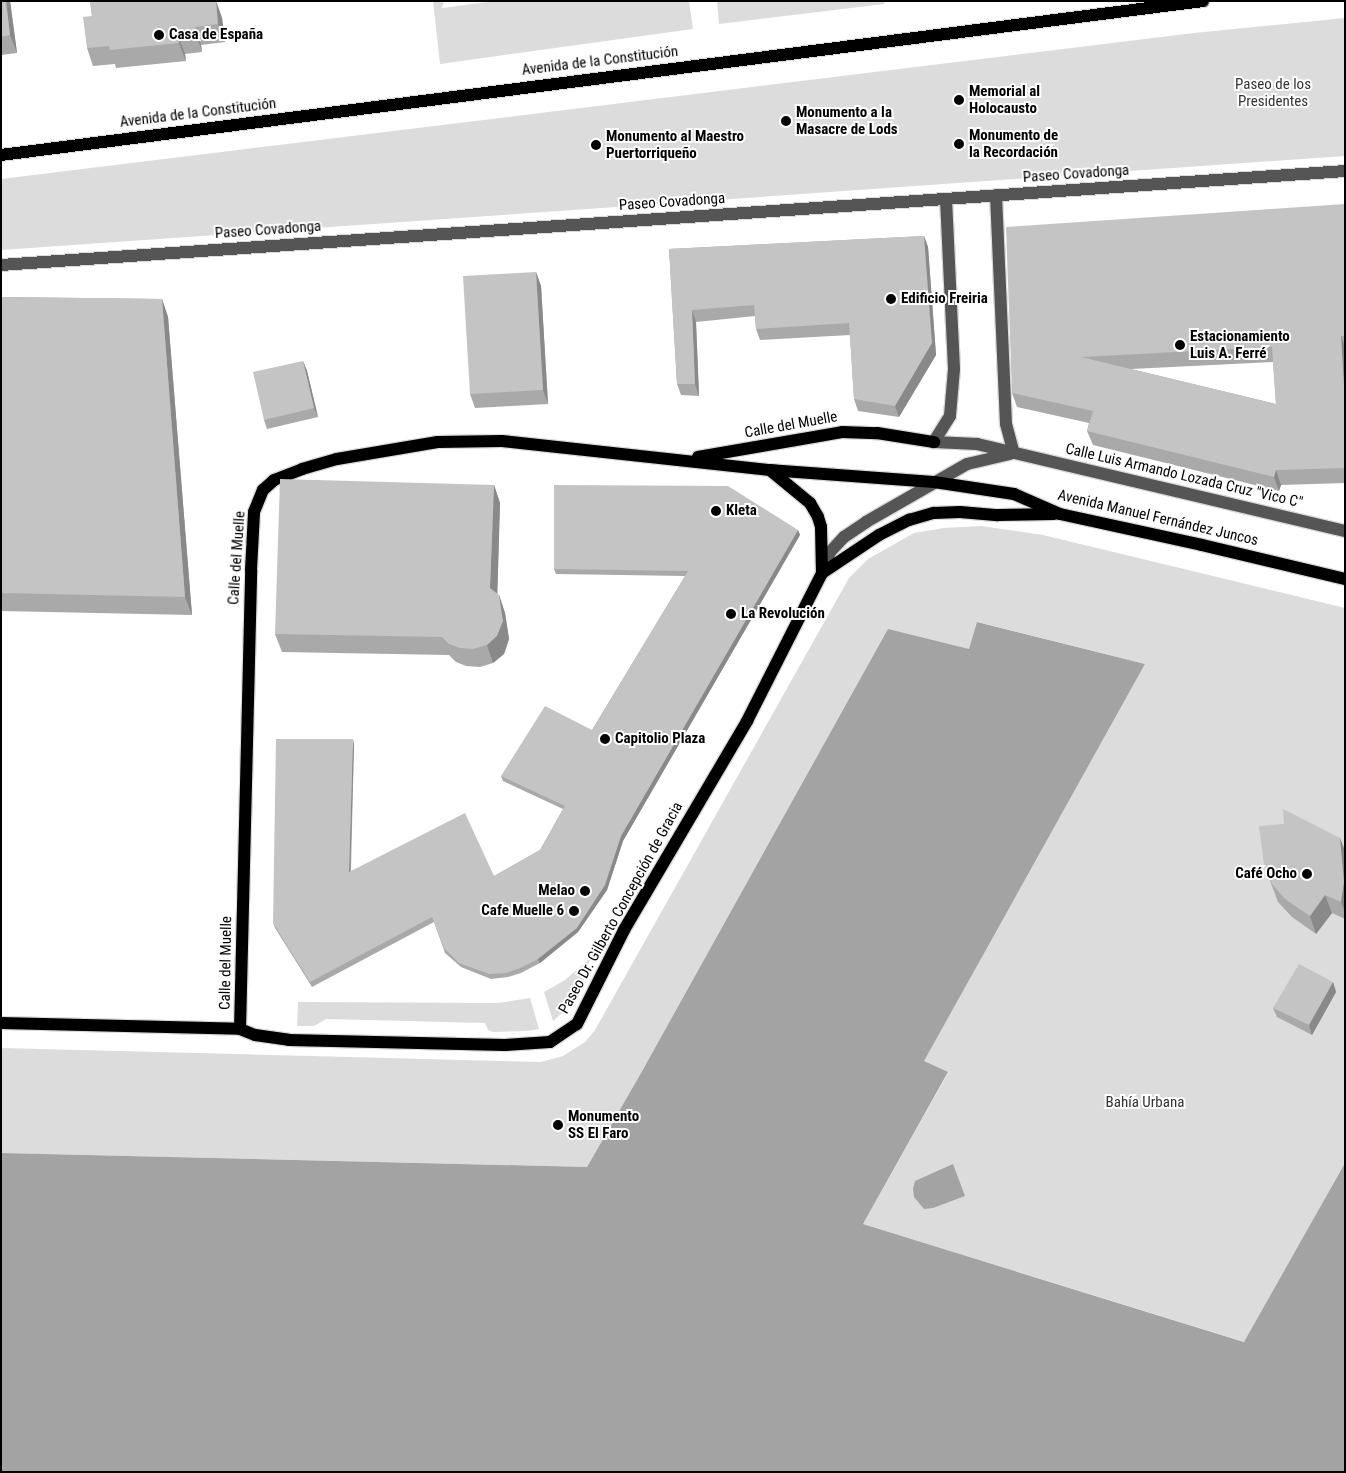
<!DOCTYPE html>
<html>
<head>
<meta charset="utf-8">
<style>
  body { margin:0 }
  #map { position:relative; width:1346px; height:1473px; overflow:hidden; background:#fff; font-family:"Roboto Condensed",sans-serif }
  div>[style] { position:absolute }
  .green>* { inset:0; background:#dcdcdc }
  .water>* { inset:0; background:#a3a3a3 }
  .roads { filter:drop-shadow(1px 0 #dbdbdb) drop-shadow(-1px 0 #dbdbdb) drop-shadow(0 1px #dbdbdb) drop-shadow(0 -1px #dbdbdb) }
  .minor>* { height:12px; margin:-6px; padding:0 6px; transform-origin:6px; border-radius:6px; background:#555 }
  .major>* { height:12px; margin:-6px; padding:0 6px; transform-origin:6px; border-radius:6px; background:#000 }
  .wall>* { inset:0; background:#a9a9a9 }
  .shaded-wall>* { inset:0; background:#898989 }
  .building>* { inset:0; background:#c4c4c4 }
  .dots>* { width:14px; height:14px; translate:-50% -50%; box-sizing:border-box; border:2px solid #fff; border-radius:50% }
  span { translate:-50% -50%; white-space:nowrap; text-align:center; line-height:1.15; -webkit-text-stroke:4px #fff; paint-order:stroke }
  .poi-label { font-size:15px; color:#000; font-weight:700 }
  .left { translate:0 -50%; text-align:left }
  .right { translate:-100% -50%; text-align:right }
  .street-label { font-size:15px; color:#000 }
  .park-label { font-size:15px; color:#333 }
  .frame { position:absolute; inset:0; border:2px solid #000; pointer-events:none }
</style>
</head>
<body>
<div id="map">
  <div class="green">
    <div style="clip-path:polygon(433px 1px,444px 1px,442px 8px,494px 1px,689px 1px,693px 29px,440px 64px)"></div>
    <div style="clip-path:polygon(717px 1px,886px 1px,884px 4px,719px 24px)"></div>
    <div style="clip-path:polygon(1345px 18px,1345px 156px,1px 250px,1px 179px,1194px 33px)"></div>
    <div style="clip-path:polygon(981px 526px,1043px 535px,1345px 608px,1345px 1163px,1245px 1342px,863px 1224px,948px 1073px,923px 1061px,1145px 664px,978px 622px,969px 649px,645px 1066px,587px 1167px,1px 1153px,1px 1048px,541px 1062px,563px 1056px,585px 1042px,595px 1030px,849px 578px,868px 559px,914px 533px,944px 528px)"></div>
    <div style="clip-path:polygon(588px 960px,590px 960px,581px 987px,562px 1013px,553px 1021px,544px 992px,565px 980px)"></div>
    <div style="clip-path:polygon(530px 998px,539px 1029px,527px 1031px,493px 1032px,488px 1030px,485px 1023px,326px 1019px,314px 1026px,297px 1026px,298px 1002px,498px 1003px)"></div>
  </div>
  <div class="water">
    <div style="clip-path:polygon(977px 622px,1145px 664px,924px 1061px,948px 1072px,863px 1224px,1244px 1342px,1345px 1163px,1345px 1472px,1px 1472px,1px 1153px,587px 1167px,645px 1066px,888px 629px,969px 649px)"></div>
    <div style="clip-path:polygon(953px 1164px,965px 1196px,933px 1208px,924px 1209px,914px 1197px,913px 1189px,915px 1181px)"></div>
  </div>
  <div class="roads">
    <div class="minor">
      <div style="left:996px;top:195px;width:229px;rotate:87.5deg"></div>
      <div style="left:1006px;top:424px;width:30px;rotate:75deg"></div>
      <div style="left:946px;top:199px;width:170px;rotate:87.3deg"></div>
      <div style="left:954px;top:369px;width:47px;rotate:94.9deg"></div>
      <div style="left:950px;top:416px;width:31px;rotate:122deg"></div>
      <div style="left:934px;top:442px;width:43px;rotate:2.7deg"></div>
      <div style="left:977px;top:444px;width:378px;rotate:13.3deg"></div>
      <div style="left:1px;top:265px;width:1347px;rotate:-4deg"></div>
      <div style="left:822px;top:573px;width:22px;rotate:-69deg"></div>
      <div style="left:830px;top:552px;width:21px;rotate:-47deg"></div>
      <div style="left:844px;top:537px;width:27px;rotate:-34deg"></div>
      <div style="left:866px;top:522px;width:116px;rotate:-29.9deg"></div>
      <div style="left:967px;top:464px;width:44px;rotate:-13.1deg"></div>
    </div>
    <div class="major">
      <div style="left:1px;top:155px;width:1212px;rotate:-7.3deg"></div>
      <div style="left:698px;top:457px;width:146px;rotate:-9.8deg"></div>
      <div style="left:842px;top:432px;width:35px;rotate:2deg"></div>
      <div style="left:877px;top:433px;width:58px;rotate:9deg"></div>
      <div style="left:770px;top:470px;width:52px;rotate:39.5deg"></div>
      <div style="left:810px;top:503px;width:16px;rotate:60deg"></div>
      <div style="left:818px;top:517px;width:10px;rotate:73deg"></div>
      <div style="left:821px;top:527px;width:46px;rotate:88.8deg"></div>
      <div style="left:1px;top:1023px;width:239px;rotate:1.4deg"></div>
      <div style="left:240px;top:1029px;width:16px;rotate:22deg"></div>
      <div style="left:255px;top:1035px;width:34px;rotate:8deg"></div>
      <div style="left:289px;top:1040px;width:216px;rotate:1.3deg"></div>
      <div style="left:505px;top:1045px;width:45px;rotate:-3.8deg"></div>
      <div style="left:550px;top:1042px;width:32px;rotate:-34deg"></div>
      <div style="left:577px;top:1024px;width:105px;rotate:-63.4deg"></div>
      <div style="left:624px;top:930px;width:243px;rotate:-59.5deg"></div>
      <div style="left:747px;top:721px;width:166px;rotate:-63.1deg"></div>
      <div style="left:822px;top:573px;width:69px;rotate:-33.7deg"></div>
      <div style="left:879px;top:535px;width:34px;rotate:-27deg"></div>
      <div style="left:909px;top:520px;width:26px;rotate:-16deg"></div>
      <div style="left:934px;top:513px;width:26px;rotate:-2deg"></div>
      <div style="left:960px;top:512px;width:38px;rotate:5deg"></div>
      <div style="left:998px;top:515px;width:56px;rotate:-1deg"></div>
      <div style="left:240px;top:1029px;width:459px;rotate:-88.6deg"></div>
      <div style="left:251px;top:570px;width:58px;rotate:-87deg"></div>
      <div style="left:254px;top:512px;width:24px;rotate:-68deg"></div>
      <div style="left:263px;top:490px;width:15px;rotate:-42deg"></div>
      <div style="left:274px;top:480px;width:30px;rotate:-21deg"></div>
      <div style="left:302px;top:469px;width:36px;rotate:-16deg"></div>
      <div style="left:337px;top:459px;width:102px;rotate:-9.6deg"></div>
      <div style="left:438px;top:442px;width:64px;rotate:-0.9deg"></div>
      <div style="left:502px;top:441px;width:270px;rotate:6.2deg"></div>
      <div style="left:770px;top:470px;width:164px;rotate:4.2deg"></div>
      <div style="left:934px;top:482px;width:81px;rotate:8.5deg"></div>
      <div style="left:1014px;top:494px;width:50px;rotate:23.5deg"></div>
      <div style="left:1060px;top:514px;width:145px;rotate:12.3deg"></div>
      <div style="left:1202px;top:545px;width:147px;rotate:13.4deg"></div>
    </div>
  </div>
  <div class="wall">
    <div style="clip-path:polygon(1px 1px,10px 1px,17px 53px,1px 55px)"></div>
    <div style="clip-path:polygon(90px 1px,216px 1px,222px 18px,225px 42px,201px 45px,202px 52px,185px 54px,186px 61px,116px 68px,115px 64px,93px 66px,87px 48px,92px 16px)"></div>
    <div style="clip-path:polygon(evenodd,1345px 204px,1345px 483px,1281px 485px,1279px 491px,1093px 445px,1087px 431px,1089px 423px,1017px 407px,1012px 393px,1345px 204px,1273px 362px,1276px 404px,1131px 369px,1273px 362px)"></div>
    <div style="clip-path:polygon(924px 236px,928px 247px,936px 355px,899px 417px,858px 411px,854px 399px,850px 335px,760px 340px,756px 329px,755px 316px,696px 322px,699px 396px,681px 395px,677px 384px,669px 249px)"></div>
    <div style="clip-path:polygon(536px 272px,541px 286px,548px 404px,475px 408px,470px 394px)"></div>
    <div style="clip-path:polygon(1px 297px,162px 299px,168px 317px,192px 615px,1px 611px)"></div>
    <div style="clip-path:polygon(303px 361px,307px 371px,318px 417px,267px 429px,264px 420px)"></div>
    <div style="clip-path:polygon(494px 485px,500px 503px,497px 594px,499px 595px,505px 613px,509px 639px,504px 654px,493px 663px,480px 667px,466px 666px,456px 662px,449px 655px,282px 652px,275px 634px)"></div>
    <div style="clip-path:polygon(798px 530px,800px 535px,623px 841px,607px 890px,578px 932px,540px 963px,521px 973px,508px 977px,491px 979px,461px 967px,445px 953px,434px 922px,312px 987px,275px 928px,273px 923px,354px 744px,351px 871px,494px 876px,540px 850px,563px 809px,503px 781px,501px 776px,592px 730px,685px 576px,556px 574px,554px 569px)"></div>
    <div style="clip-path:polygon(1340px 838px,1345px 851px,1345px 919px,1332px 913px,1316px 934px,1292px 917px,1278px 902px,1264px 865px)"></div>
    <div style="clip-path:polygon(1333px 982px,1336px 992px,1312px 1035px,1277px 1017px,1273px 1008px)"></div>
  </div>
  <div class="shaded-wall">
    <div style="clip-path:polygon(6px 1px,10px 1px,17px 53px,10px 35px)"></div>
    <div style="clip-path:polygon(216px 1px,222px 18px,225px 42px,218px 24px)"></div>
    <div style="clip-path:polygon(195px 27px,201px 45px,202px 52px,196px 34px)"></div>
    <div style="clip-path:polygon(178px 36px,185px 54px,186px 61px,179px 43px)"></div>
    <div style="clip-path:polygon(924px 236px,928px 247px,936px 355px,899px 417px,895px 406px)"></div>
    <div style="clip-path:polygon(536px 272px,541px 286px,548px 404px,543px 390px)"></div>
    <div style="clip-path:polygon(162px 299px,168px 317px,192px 615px,185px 597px)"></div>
    <div style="clip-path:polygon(692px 310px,696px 322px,699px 396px,695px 384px)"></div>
    <div style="clip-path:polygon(1341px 336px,1345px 347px,1345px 404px)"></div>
    <div style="clip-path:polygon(303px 361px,307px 371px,318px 417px,314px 408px)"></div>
    <div style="clip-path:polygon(1276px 470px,1281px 485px,1279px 491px,1274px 477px)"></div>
    <div style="clip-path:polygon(494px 485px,500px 503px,497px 606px,490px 588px)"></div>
    <div style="clip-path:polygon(798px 530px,800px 535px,623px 841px,607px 890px,578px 932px,540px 963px,538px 959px,621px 836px)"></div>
    <div style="clip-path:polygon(499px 595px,505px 613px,509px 639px,504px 654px,493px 663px,487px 645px)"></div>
    <div style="clip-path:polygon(353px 739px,354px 744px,350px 877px,349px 872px)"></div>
    <div style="clip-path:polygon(1340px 838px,1345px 851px,1345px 912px,1341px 902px)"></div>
    <div style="clip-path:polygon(1325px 895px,1332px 913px,1316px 934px,1310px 916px)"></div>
    <div style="clip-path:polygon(1333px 982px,1336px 992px,1312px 1035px,1309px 1025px)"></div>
  </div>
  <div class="building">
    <div style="clip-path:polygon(1px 1px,6px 1px,10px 35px,1px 37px)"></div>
    <div style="clip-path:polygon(90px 1px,216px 1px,218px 24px,195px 27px,196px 34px,178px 36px,179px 43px,110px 50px,109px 46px,87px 48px,83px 17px,92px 16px)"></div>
    <div style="clip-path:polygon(evenodd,1345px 204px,1345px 336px,1341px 336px,1345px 404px,1345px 468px,1276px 470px,1274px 477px,1087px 431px,1093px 411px,1012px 393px,1006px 227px,1345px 204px,1272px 347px,1276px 404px,1081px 357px,1272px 347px)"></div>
    <div style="clip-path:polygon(924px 236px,932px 343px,895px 406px,854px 399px,849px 323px,756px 329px,754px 305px,692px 310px,695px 384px,677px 384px,669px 249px)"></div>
    <div style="clip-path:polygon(536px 272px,543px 390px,470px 394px,463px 276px)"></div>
    <div style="clip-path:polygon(1px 297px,162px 299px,185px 597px,1px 593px)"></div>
    <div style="clip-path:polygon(303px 361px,314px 408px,264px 420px,253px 372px)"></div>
    <div style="clip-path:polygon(280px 479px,494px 485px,490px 588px,499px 595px,503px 621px,497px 636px,487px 645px,473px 649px,460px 648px,449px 644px,442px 637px,275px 634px)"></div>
    <div style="clip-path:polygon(554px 485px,728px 486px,798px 530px,621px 836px,605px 885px,577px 928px,538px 959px,520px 968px,506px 973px,489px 974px,459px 963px,444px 948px,432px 917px,310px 982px,273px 923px,276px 739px,353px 739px,349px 872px,465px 813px,494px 876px,540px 850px,565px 806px,501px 776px,545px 706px,592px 730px,688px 571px,554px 569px)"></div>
    <div style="clip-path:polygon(1283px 809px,1340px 838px,1344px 882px,1341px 902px,1325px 895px,1310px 916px,1285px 899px,1272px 884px,1264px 865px,1259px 826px,1284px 824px)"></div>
    <div style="clip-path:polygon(1299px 964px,1333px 982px,1309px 1025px,1273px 1008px)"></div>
  </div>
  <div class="dots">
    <div style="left:159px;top:35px;background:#000"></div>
    <div style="left:959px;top:100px;background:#000"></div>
    <div style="left:786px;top:121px;background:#000"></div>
    <div style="left:959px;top:144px;background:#000"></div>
    <div style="left:596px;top:145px;background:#000"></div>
    <div style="left:891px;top:299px;background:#000"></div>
    <div style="left:1180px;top:345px;background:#000"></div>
    <div style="left:716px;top:511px;background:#000"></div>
    <div style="left:731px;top:614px;background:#000"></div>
    <div style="left:605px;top:739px;background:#000"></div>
    <div style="left:1307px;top:874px;background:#000"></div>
    <div style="left:585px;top:891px;background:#000"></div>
    <div style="left:574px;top:911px;background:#000"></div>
    <div style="left:558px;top:1125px;background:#000"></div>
  </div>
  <div class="poi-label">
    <span class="left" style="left:169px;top:35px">Casa de España</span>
    <span class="left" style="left:969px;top:100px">Memorial al<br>Holocausto</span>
    <span class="left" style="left:796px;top:121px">Monumento a la<br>Masacre de Lods</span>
    <span class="left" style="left:969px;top:144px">Monumento de<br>la Recordación</span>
    <span class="left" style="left:606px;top:145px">Monumento al Maestro<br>Puertorriqueño</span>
    <span class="left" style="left:901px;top:299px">Edificio Freiria</span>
    <span class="left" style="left:1190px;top:345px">Estacionamiento<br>Luis A. Ferré</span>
    <span class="left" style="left:726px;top:511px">Kleta</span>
    <span class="left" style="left:741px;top:614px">La Revolución</span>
    <span class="left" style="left:615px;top:739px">Capitolio Plaza</span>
    <span class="right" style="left:1297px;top:874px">Café Ocho</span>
    <span class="right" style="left:575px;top:891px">Melao</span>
    <span class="right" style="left:564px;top:911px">Cafe Muelle 6</span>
    <span class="left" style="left:568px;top:1125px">Monumento<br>SS El Faro</span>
  </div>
  <div class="street-label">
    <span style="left:600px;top:61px;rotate:-7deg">Avenida de la Constitución</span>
    <span style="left:198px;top:113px;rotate:-7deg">Avenida de la Constitución</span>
    <span style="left:1076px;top:174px;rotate:-4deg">Paseo Covadonga</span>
    <span style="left:672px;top:202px;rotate:-4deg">Paseo Covadonga</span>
    <span style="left:268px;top:230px;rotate:-4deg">Paseo Covadonga</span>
    <span style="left:791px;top:425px;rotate:-10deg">Calle del Muelle</span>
    <span style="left:1184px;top:476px;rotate:13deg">Calle Luis Armando Lozada Cruz "Vico C"</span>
    <span style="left:1158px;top:518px;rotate:13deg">Avenida Manuel Fernández Juncos</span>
    <span style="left:237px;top:558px;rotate:-86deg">Calle del Muelle</span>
    <span style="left:621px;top:908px;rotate:-61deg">Paseo Dr. Gilberto Concepción de Gracia</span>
    <span style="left:226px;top:963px;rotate:-89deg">Calle del Muelle</span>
  </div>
  <div class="park-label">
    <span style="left:1273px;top:93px">Paseo de los<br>Presidentes</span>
    <span style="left:1145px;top:1103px">Bahía Urbana</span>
  </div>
  <div class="frame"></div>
</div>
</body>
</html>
